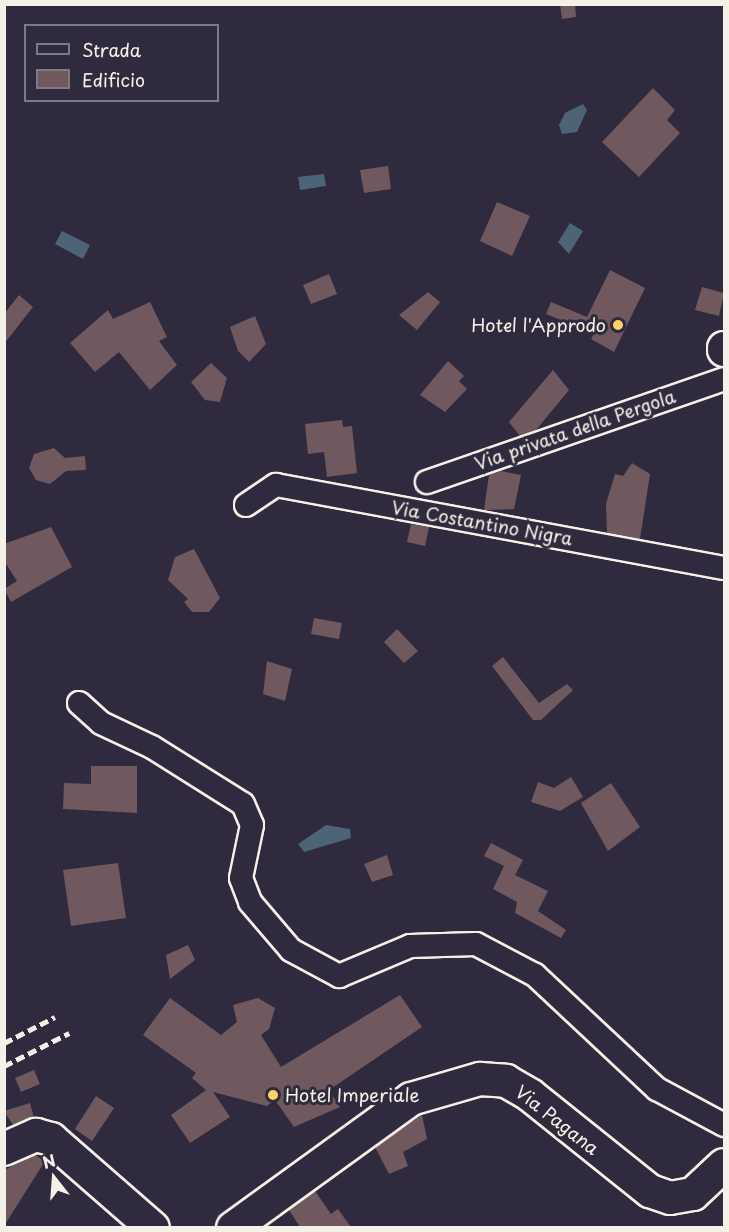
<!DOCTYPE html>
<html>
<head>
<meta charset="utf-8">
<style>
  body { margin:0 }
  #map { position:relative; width:729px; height:1232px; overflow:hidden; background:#2f2a3d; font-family:"Playpen Sans",sans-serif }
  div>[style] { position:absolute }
  .water>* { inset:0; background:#4c6476 }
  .building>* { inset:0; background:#6f595e }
  .roads { filter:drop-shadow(2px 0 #f4f1e8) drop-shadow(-2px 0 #f4f1e8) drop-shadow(0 2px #f4f1e8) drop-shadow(0 -2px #f4f1e8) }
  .minor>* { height:22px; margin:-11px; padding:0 11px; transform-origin:11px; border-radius:11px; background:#2f2a3d }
  .secondary>* { height:32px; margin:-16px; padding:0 16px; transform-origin:16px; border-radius:16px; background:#2f2a3d }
  .rail>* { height:4.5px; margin-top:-2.25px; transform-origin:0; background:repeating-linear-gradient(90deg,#f4f1e8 0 9px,transparent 0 13.5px) }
  .dots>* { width:16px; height:16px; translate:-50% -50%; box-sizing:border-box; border:3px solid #2f2a3d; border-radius:50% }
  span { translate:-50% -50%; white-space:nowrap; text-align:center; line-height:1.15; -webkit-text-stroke:6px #2f2a3d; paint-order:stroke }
  .poi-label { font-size:18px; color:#f4f1e8 }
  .right { translate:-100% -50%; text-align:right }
  .left { translate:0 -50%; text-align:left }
  .street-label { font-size:18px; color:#f4f1e8 }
  .frame { position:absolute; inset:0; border:6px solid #f4f1e8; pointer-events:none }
  .legend { position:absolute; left:24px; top:24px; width:195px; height:78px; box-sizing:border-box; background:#2f2a3d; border:2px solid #7e7a81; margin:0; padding:8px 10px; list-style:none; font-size:18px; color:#f4f1e8 }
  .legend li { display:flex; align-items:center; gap:12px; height:30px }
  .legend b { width:30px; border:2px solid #7e7a81 }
  .north { position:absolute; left:24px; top:1148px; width:60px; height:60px; -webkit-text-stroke:4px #2f2a3d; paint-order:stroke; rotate:343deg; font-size:16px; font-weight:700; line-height:24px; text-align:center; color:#f4f1e8 }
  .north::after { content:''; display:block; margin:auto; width:21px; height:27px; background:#f4f1e8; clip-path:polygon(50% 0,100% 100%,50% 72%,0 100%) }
</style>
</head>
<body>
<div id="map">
  <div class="water">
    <div style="clip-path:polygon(583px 104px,587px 110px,577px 132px,562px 134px,559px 125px,565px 113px)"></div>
    <div style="clip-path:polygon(324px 174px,326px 186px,300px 190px,298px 177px)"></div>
    <div style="clip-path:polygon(570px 223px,583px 231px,569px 254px,558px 242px)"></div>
    <div style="clip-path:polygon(62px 231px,90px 245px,83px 259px,55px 244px)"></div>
    <div style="clip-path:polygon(326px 825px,350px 829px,351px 838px,304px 852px,298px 844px)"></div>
  </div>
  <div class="building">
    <div style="clip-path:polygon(560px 4px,575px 4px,576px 17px,562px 19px)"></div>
    <div style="clip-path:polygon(653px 88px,675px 110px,667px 120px,680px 133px,639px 177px,602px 142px)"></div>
    <div style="clip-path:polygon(388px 166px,391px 189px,364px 193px,360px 170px)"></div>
    <div style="clip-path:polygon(497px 202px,530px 216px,512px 256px,480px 241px)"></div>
    <div style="clip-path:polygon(610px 270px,645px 288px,614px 352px,591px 339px,594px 334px,546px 314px,551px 302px,587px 317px)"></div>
    <div style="clip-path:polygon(329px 274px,337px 294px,311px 304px,303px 285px)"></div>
    <div style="clip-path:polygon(702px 287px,724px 293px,719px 316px,695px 310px)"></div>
    <div style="clip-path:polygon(428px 292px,440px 302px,417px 330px,399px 315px)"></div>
    <div style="clip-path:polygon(19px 295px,33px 307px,4px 344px,4px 314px)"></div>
    <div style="clip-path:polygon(150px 302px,167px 337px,159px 341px,177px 365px,150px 390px,119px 352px,95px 372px,70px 343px,108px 310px,113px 319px)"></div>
    <div style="clip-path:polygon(255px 316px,266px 344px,249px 362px,238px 351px,230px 327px)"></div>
    <div style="clip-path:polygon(448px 361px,464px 376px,459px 381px,467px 389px,445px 412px,420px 395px)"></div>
    <div style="clip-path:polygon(211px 363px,227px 378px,220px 402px,205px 400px,191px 382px)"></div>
    <div style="clip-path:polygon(553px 370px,569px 390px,536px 430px,520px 436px,509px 422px)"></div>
    <div style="clip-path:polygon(342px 420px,343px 427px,352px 426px,357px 473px,327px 477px,324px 452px,308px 454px,305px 424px)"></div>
    <div style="clip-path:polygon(54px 448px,65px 458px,85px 456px,86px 470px,66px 471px,50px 484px,36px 480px,29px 468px,34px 454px)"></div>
    <div style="clip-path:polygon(632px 463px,650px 474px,640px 539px,607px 533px,606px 504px,615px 474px,623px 476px)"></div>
    <div style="clip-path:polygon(501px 471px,521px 475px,514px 509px,484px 510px,489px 475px)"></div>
    <div style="clip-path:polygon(411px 524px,429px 527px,425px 546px,407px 542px)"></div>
    <div style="clip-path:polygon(51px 527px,72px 567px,11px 602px,4px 589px,17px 581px,4px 561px,4px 544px)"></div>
    <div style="clip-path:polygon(194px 549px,220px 598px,209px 612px,192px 612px,184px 602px,188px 599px,168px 580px,175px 557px)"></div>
    <div style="clip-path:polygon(314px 618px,342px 623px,339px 639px,311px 634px)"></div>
    <div style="clip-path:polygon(397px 629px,418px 651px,404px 663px,384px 642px)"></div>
    <div style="clip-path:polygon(503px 657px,539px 703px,567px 684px,573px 690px,541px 720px,533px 720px,492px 666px)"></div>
    <div style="clip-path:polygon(267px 661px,292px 669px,285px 701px,263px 694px)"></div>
    <div style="clip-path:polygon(91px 766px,137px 766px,137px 813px,63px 809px,64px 783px,91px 784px)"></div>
    <div style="clip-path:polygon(571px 777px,583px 797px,560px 811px,531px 802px,538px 782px,554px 788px)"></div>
    <div style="clip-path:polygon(611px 783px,640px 827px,608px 851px,581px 803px)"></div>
    <div style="clip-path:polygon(491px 843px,523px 860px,515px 875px,548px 891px,538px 911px,566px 930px,561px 938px,515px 913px,517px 902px,493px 889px,504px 866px,484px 856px)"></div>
    <div style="clip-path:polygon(387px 855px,393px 875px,372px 882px,364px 864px)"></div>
    <div style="clip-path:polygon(118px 863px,126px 918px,71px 926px,63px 870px)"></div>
    <div style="clip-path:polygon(188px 945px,195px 960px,170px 979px,166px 955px)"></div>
    <div style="clip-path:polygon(400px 995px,422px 1027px,329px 1090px,340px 1107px,294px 1127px,275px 1100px,267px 1106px,213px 1092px,230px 1117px,190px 1143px,171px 1115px,206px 1090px,192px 1078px,196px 1073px,143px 1035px,170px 998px,221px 1035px,237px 1022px,233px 1005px,258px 998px,275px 1008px,269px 1029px,261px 1035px,281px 1067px)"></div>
    <div style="clip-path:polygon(34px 1070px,40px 1084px,21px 1092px,15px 1078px)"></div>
    <div style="clip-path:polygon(96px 1096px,114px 1108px,92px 1141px,75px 1129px)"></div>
    <div style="clip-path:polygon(30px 1103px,34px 1118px,13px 1125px,4px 1111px)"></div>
    <div style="clip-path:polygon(422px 1115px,427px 1139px,403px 1152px,408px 1166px,389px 1174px,375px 1147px)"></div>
    <div style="clip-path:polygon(35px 1155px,45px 1161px,4px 1226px,4px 1170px)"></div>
    <div style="clip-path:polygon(315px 1191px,331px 1214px,338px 1209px,351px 1227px,300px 1227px,289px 1210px)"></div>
  </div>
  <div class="roads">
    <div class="minor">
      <div style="left:427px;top:482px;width:314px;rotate:-19.1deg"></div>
      <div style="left:246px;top:505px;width:36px;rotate:-34deg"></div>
      <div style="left:276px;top:485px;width:456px;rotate:10.5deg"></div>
      <div style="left:79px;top:703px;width:30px;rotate:42deg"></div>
      <div style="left:101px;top:723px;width:56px;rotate:25.2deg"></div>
      <div style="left:152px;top:747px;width:107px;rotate:32.1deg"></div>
      <div style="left:243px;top:804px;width:23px;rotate:67deg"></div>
      <div style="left:252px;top:825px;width:54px;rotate:101.7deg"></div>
      <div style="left:241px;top:878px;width:26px;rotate:69deg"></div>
      <div style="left:250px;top:902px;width:63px;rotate:49.5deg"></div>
      <div style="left:291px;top:950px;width:55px;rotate:28.4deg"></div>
      <div style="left:339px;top:976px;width:77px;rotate:-22.9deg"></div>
      <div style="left:410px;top:946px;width:66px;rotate:-1.7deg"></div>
      <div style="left:476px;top:944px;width:67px;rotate:27.7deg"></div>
      <div style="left:535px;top:975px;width:167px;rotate:43.1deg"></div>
      <div style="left:657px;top:1089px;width:76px;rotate:28.2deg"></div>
    </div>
    <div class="secondary">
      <div style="left:724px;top:348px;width:2px;rotate:90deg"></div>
      <div style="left:4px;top:1149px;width:35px;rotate:-24deg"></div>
      <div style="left:36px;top:1135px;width:16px;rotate:15deg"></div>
      <div style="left:51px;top:1139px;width:135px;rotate:41.1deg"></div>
      <div style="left:233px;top:1228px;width:220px;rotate:-35.9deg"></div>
      <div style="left:411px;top:1099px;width:72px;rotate:-16.2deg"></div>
      <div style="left:480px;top:1079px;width:26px;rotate:4deg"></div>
      <div style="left:506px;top:1081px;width:28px;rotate:30deg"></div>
      <div style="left:530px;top:1095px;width:154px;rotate:38.7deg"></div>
      <div style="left:650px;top:1191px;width:21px;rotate:19deg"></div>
      <div style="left:670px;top:1198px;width:23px;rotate:-10deg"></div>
      <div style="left:693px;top:1194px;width:42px;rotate:-43.1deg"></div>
    </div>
  </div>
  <div class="rail">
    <div style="left:4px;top:1043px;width:57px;rotate:-27deg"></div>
    <div style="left:4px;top:1066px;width:73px;rotate:-26.9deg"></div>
  </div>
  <div class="dots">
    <div style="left:618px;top:325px;background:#ffd166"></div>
    <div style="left:273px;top:1095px;background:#ffd166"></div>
  </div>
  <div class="poi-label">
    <span class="right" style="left:606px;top:325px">Hotel l'Approdo</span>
    <span class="left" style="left:285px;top:1095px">Hotel Imperiale</span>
  </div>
  <div class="street-label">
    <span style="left:575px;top:430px;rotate:-19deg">Via privata della Pergola</span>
    <span style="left:482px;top:523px;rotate:10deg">Via Costantino Nigra</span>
    <span style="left:557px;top:1120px;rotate:38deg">Via Pagana</span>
  </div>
  <div class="frame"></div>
  <ul class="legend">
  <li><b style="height:8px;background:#2f2a3d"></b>Strada</li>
  <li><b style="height:16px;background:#6f595e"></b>Edificio</li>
  </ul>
  <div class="north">N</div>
</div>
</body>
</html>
